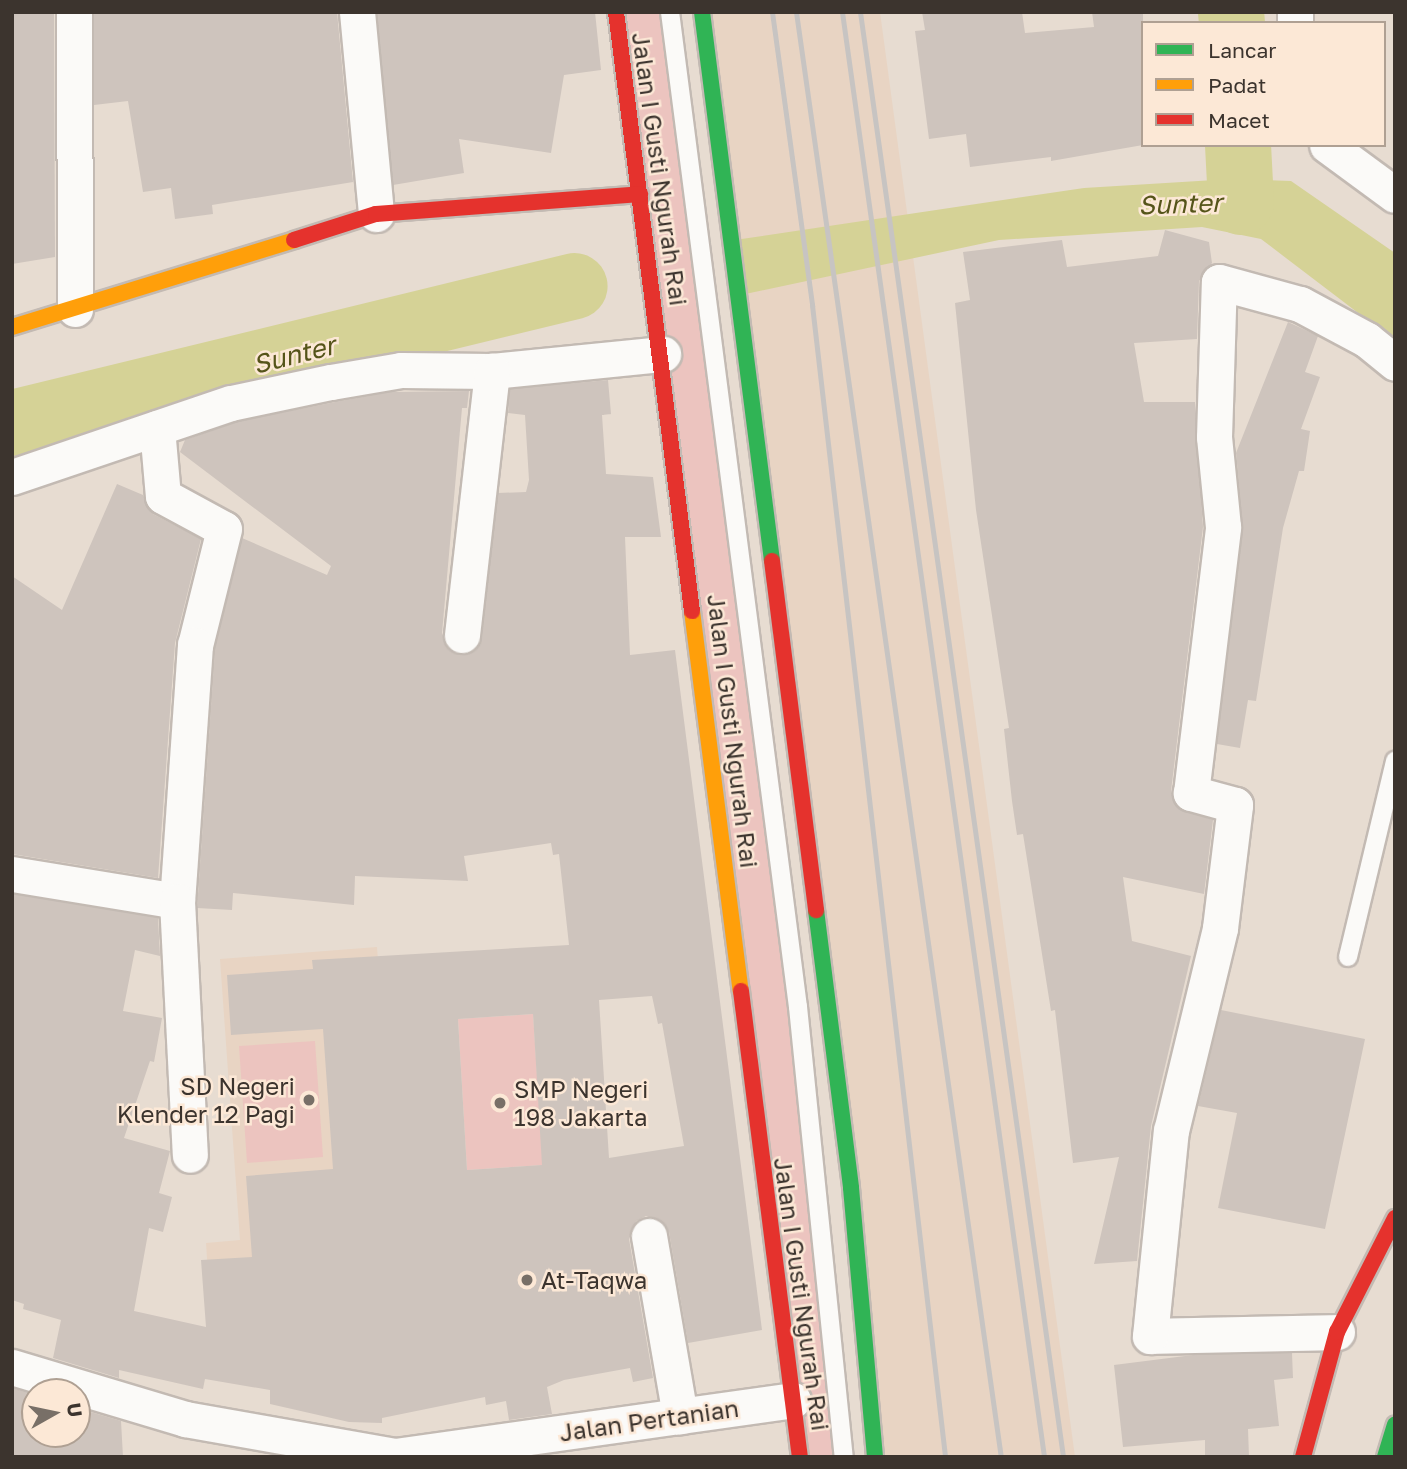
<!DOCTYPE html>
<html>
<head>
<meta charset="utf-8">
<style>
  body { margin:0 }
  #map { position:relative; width:1407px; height:1469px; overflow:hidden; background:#e7dcd1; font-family:"Golos Text",sans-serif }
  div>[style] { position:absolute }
  .built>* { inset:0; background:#e8d4c3 }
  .green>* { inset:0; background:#ecc4bf }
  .water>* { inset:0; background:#d5d296 }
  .river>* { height:66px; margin:-33px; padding:0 33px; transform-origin:33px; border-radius:33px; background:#d5d296 }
  .building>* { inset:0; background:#cec4bd }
  .roads { filter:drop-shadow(2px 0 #c3bab3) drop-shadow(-2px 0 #c3bab3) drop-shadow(0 2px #c3bab3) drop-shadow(0 -2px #c3bab3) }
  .lane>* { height:18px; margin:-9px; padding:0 9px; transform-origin:9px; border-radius:9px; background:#fbfaf8 }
  .street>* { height:35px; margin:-17.5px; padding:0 17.5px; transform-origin:17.5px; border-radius:17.5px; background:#fbfaf8 }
  .fast>* { height:16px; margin:-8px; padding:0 8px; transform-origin:8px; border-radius:8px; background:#30b455 }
  .slow>* { height:16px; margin:-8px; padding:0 8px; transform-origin:8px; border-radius:8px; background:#ff9f0a }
  .jam>* { height:16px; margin:-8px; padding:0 8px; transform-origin:8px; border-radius:8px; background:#e5322d }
  .rail>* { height:5px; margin:-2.5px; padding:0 2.5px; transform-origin:2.5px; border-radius:2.5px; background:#c7c4c2 }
  .dots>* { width:19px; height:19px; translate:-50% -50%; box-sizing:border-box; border:4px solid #fce8d6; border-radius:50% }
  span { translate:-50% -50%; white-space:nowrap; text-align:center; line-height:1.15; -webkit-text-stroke:5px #fce8d6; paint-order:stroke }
  .street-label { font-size:24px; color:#3c342e }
  .poi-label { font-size:24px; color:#3c342e }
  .right { translate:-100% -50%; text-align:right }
  .left { translate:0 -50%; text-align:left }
  .water-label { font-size:26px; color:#555419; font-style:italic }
  .frame { position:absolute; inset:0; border:14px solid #3c342e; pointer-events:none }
  .legend { position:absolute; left:1141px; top:21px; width:245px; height:126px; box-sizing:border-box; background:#fce8d6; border:2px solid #afa093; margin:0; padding:9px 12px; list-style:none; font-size:21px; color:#3c342e }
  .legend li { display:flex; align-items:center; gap:14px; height:35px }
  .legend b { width:35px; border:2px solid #afa093 }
  .north { position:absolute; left:21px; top:1378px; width:70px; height:70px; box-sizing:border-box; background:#fce8d6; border:2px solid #afa093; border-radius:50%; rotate:81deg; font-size:19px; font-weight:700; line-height:28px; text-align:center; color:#3c342e }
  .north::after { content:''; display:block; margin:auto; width:24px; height:32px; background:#786f67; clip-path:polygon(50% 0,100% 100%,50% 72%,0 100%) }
</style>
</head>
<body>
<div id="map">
  <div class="built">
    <div style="clip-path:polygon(702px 12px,880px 12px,1075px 1457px,875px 1457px)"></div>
    <div style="clip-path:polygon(377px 947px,398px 1244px,211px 1318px,206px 1243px,240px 1240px,220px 959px)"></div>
  </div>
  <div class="green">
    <div style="clip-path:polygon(616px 12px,670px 12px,844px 1457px,800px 1457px)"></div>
    <div style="clip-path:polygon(533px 1014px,543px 1165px,467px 1170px,458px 1019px)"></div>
    <div style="clip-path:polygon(315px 1041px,323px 1157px,247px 1163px,239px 1046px)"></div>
  </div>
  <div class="water">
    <div style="clip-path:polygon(1231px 179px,1291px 181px,1395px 253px,1395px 341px,1261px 239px,1202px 227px,999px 240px,736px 296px,728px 241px,1084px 188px)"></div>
  </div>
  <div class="river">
    <div style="left:1231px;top:12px;width:11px;rotate:85deg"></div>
    <div style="left:1238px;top:145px;width:57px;rotate:87deg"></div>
    <div style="left:12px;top:423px;width:579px;rotate:-13.68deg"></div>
  </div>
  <div class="building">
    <div style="clip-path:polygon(12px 12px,54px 12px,55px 257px,12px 264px)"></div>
    <div style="clip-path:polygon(94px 12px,337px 12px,353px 182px,212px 205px,213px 214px,175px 219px,171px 188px,143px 192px,128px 101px,94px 105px)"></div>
    <div style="clip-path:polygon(377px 12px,595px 12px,601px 70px,564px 75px,551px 153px,459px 139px,464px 173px,393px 185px)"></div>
    <div style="clip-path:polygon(922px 12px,1022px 12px,1025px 33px,1094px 27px,1092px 12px,1143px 12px,1143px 145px,1051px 161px,1051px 157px,970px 167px,966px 134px,929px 139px,915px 31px,925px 30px)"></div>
    <div style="clip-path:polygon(1165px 230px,1209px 242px,1212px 263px,1199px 281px,1197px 339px,1134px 343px,1144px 402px,1195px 402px,1203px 527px,1171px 791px,1178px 808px,1213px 820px,1204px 894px,1123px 877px,1132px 941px,1191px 956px,1151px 1126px,1137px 1261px,1094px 1264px,1119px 1157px,1073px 1163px,1055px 1010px,1051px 1011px,1023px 834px,1017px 835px,1012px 801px,1004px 729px,1009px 728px,976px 510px,955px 303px,970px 300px,963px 252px,1062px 240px,1067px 267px,1158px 256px)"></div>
    <div style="clip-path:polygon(1288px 322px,1318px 336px,1305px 372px,1320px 377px,1301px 429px,1310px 431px,1304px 471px,1299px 471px,1283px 528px,1256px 701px,1248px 700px,1240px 748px,1217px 744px,1243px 529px,1236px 453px)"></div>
    <div style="clip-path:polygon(evenodd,608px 380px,611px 414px,602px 415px,606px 474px,653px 477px,661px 537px,625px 537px,630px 655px,675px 650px,762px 1330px,688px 1343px,669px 1232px,664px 1223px,646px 1216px,636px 1221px,629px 1239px,653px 1378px,633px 1382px,630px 1368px,564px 1380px,547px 1387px,552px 1414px,509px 1420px,506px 1401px,486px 1405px,485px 1397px,382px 1418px,382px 1423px,349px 1422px,270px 1404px,270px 1390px,205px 1379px,203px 1389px,119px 1370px,119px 1378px,53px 1358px,61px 1320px,23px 1309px,24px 1304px,12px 1300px,12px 894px,158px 918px,160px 956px,135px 950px,123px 1011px,162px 1018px,154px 1062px,150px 1061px,124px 1138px,170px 1151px,159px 1193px,172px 1197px,163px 1232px,149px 1228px,134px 1311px,206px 1327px,201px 1260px,252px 1257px,246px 1176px,333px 1169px,323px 1029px,231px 1035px,227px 975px,313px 969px,312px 960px,569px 945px,559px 854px,553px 855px,551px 843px,464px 856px,468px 881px,355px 876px,354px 905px,233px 893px,232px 910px,197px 908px,215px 648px,242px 538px,327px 575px,331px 566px,180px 452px,185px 440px,236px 422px,335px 402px,391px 392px,469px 391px,467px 408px,462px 408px,442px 633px,450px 651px,460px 655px,478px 647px,482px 637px,498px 493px,526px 492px,529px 480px,525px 415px,508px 413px,510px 389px,608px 380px,652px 996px,658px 1024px,662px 1023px,684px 1146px,609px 1158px,599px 1000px,652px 996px,608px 380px,533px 1014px,542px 1165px,467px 1170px,458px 1019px,533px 1014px)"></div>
    <div style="clip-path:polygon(117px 484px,143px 495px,153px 514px,201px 539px,175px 643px,158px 878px,12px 854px,12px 576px,62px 610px)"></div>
    <div style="clip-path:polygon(1221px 1010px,1365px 1039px,1325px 1229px,1218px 1208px,1237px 1113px,1198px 1106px)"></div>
    <div style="clip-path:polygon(1292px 1353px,1293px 1378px,1274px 1380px,1279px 1426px,1248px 1429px,1249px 1457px,1205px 1457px,1205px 1440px,1123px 1447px,1114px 1365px,1193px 1355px)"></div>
    <div style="clip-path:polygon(12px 1388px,35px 1395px,35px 1434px,77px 1434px,77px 1408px,121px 1421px,123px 1457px,12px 1457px)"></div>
  </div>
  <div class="roads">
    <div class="lane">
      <div style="left:670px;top:12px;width:1003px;rotate:82.67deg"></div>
      <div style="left:798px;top:1007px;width:452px;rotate:84.2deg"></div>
      <div style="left:1348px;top:957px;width:202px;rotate:-76.5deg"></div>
    </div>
    <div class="street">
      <div style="left:74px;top:12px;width:297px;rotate:89.8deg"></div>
      <div style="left:357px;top:12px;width:203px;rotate:84.6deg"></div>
      <div style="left:1295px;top:12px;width:11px;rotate:90deg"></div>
      <div style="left:1327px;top:145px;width:84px;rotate:36.3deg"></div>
      <div style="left:157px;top:428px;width:68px;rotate:85deg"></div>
      <div style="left:163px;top:496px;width:69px;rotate:28.4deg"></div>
      <div style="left:224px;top:529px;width:120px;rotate:104deg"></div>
      <div style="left:195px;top:645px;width:257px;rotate:94deg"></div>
      <div style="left:12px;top:477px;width:231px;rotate:-18.7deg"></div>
      <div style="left:231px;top:403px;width:102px;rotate:-11.9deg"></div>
      <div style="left:331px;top:382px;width:71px;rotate:-9.7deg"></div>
      <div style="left:401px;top:370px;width:91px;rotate:0.6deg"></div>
      <div style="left:492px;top:371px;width:172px;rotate:-5.7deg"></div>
      <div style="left:462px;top:635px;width:266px;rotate:-83.5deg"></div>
      <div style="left:12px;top:874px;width:167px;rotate:9.3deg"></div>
      <div style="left:177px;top:901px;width:254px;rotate:87.1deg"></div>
      <div style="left:649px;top:1236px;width:183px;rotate:80.2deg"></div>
      <div style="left:1337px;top:1332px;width:187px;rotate:178.8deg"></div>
      <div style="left:1150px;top:1336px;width:206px;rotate:-84.2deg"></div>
      <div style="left:1171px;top:1131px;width:209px;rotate:-76.4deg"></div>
      <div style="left:1220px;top:928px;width:124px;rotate:-83deg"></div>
      <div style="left:1235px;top:805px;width:46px;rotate:-164.7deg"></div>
      <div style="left:1191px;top:793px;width:268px;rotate:-83.1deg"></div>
      <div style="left:1223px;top:527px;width:90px;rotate:-95.7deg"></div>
      <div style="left:1214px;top:437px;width:155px;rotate:-88.2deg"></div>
      <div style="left:1219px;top:282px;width:84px;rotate:15.2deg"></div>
      <div style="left:1300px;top:304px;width:76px;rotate:28.2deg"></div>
      <div style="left:1367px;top:340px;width:36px;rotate:39deg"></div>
      <div style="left:12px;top:1367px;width:181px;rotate:16.7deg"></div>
      <div style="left:185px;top:1419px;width:213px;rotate:10deg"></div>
      <div style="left:395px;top:1456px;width:402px;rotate:-8deg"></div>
    </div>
    <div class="fast">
      <div style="left:702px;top:12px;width:553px;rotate:82.73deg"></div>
      <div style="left:816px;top:910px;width:280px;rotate:82.8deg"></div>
      <div style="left:851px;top:1188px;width:270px;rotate:84.9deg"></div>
      <div style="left:1385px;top:1457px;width:34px;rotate:-73deg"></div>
    </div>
    <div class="slow">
      <div style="left:12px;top:327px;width:295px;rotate:-17.1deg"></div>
      <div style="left:692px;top:611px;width:383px;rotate:82.7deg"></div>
    </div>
    <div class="jam">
      <div style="left:616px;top:12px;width:604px;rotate:82.77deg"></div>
      <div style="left:294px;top:240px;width:86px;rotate:-17.6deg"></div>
      <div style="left:376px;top:214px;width:265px;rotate:-4.3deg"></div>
      <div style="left:772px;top:561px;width:352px;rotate:82.8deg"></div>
      <div style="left:741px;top:991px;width:470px;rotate:82.8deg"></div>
      <div style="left:1303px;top:1457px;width:130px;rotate:-74.8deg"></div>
      <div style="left:1337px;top:1332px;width:128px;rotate:-63deg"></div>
    </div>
  </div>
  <div class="rail">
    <div style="left:772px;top:12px;width:296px;rotate:82.2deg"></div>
    <div style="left:812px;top:305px;width:1160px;rotate:83.41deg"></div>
    <div style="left:796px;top:12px;width:1459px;rotate:81.93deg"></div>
    <div style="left:842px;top:12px;width:1459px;rotate:82.04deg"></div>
    <div style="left:860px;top:12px;width:1459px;rotate:82deg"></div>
  </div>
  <div class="dots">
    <div style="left:309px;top:1100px;background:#786f67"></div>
    <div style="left:500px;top:1103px;background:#786f67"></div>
    <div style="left:527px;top:1280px;background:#786f67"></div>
  </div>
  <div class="street-label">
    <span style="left:660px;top:169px;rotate:82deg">Jalan I Gusti Ngurah Rai</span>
    <span style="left:733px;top:731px;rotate:83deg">Jalan I Gusti Ngurah Rai</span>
    <span style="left:802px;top:1294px;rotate:82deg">Jalan I Gusti Ngurah Rai</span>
    <span style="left:649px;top:1420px;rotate:-8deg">Jalan Pertanian</span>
  </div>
  <div class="poi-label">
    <span class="right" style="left:295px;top:1100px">SD Negeri<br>Klender 12 Pagi</span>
    <span class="left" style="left:514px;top:1103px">SMP Negeri<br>198 Jakarta</span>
    <span class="left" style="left:541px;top:1280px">At-Taqwa</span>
  </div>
  <div class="water-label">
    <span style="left:1180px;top:204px;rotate:-2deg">Sunter</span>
    <span style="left:294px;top:355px;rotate:-14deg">Sunter</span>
  </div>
  <div class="frame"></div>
  <ul class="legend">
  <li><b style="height:9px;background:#30b455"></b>Lancar</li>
  <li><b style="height:9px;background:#ff9f0a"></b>Padat</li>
  <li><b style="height:9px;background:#e5322d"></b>Macet</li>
  </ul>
  <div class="north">U</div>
</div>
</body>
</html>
